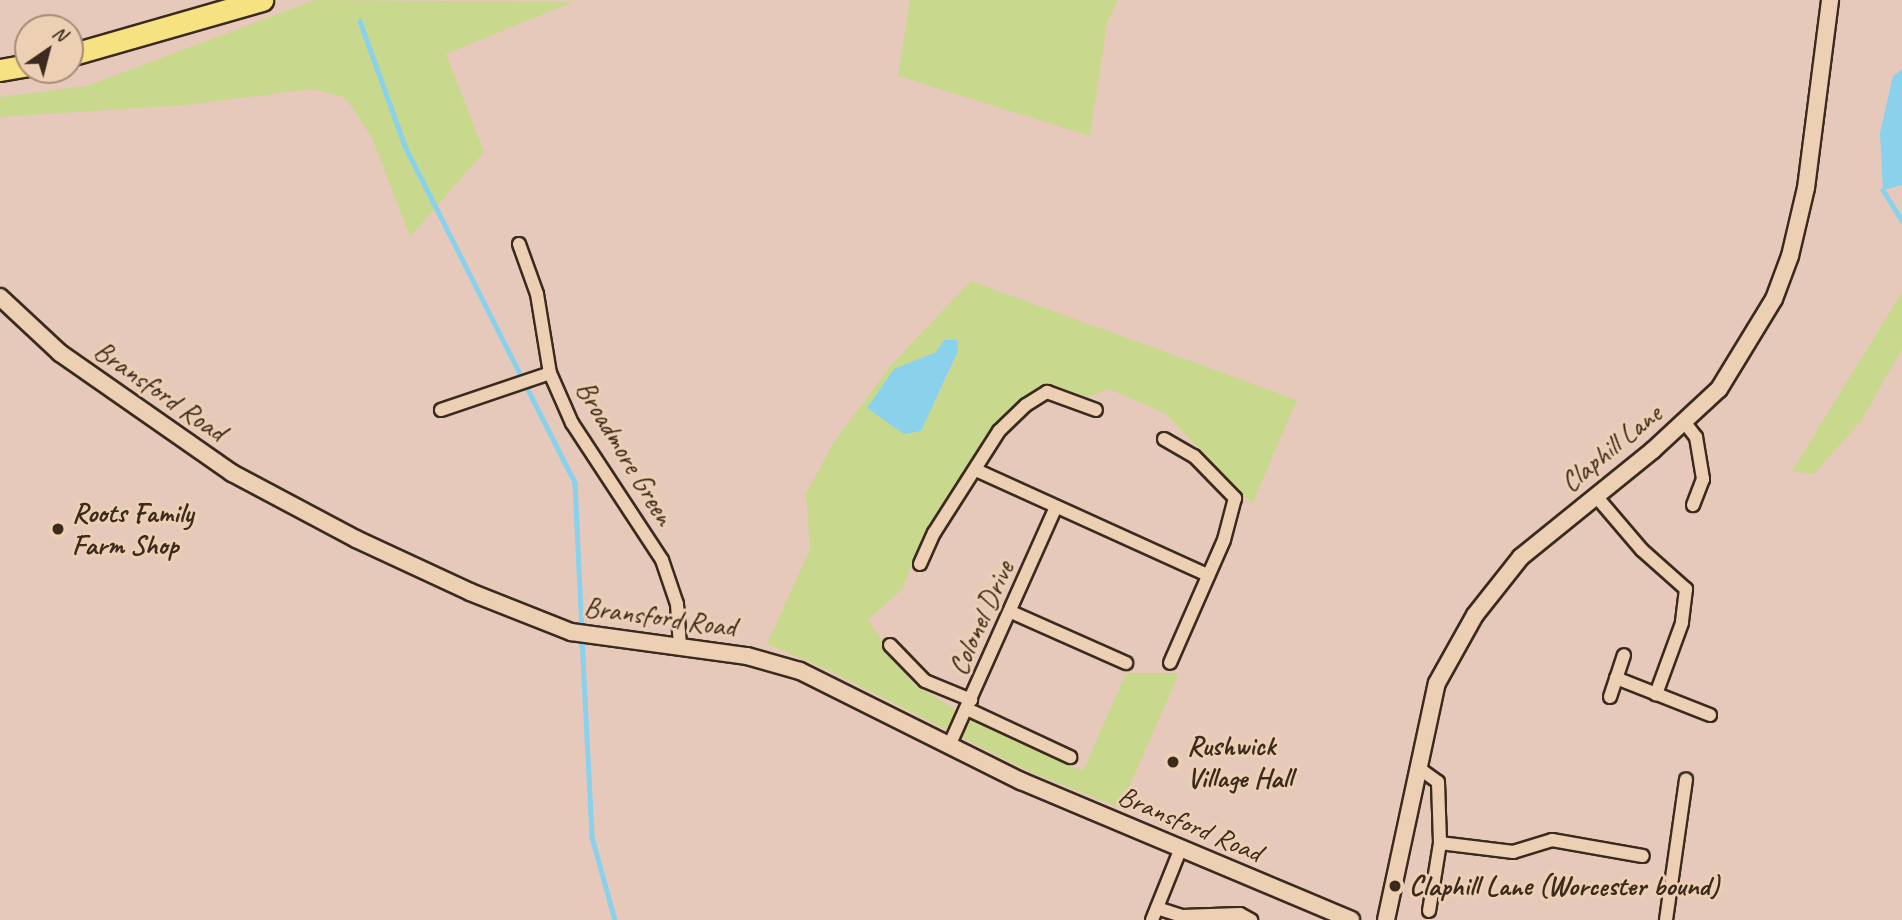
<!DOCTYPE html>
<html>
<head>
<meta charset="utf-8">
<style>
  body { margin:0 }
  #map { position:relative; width:1902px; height:920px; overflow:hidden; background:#e6c9bb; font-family:Caveat,sans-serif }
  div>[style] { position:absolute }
  .green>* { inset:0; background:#c8d98d }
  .water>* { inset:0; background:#8ad1eb }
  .stream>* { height:4.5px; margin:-2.25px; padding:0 2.25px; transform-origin:2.25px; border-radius:2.25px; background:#8ad1eb }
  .roads { filter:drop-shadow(2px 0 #3b2a1e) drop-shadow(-2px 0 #3b2a1e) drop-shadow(0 2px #3b2a1e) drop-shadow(0 -2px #3b2a1e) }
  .minor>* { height:12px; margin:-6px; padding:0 6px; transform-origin:6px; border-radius:6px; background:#edcfb3 }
  .tertiary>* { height:16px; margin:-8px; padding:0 8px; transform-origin:8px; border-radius:8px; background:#edcfb3 }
  .trunk>* { height:21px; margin:-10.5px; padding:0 10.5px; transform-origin:10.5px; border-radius:10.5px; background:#f7e281 }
  .dots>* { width:19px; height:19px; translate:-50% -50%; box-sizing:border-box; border:4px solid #edcfb3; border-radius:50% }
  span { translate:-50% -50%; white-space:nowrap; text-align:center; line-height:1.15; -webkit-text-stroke:6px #edcfb3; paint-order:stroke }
  .street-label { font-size:28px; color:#3b2a1e }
  .poi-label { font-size:28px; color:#3b2a1e; font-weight:700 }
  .left { translate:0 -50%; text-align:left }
  .north { position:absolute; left:14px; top:14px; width:70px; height:70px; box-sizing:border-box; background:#edcfb3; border:2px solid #a68d77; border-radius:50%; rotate:35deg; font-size:19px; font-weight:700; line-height:28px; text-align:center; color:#3b2a1e }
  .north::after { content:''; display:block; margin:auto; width:24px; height:32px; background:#3b2a1e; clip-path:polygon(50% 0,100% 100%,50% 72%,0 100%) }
</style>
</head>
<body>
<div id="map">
  <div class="green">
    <div style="clip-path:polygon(315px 0,573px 2px,446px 54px,484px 152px,410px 237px,372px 138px,346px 98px,313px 89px,184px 105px,0 117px,0 97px,87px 86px)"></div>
    <div style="clip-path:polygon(910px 0,1118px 0,1107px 23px,1090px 136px,898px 76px)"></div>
    <div style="clip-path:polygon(evenodd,971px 281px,1297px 400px,1252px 504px,1166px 414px,1109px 389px,1088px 397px,1044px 382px,985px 436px,921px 541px,903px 588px,868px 620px,912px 683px,975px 721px,1083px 771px,1126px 673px,1179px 673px,1120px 808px,1030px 772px,826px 669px,767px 644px,810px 549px,806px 493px,834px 442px,890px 366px,971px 281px,958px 351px,934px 405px,867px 408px,894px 369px,936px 352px,958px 351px)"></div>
    <div style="clip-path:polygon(1902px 292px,1902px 349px,1861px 421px,1814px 474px,1792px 471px)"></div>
  </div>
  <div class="water">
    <div style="clip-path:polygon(1902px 69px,1902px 185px,1883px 190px,1880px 133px,1893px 76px)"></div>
    <div style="clip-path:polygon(944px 340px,957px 340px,958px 351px,921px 431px,904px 434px,867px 408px,894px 369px,936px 352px)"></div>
  </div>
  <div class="stream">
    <div style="left:360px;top:21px;width:133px;rotate:70.2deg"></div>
    <div style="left:405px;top:146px;width:377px;rotate:63.2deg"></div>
    <div style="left:575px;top:483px;width:146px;rotate:87.3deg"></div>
    <div style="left:1883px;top:190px;width:36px;rotate:58deg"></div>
    <div style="left:582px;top:638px;width:199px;rotate:87.1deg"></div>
    <div style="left:592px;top:837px;width:86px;rotate:74.5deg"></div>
  </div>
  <div class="roads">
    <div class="minor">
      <div style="left:519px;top:244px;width:53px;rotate:70.2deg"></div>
      <div style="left:537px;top:294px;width:80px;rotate:80.7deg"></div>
      <div style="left:550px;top:373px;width:55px;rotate:66.3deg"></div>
      <div style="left:572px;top:423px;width:164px;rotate:56.7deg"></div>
      <div style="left:662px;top:560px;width:46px;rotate:71.2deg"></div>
      <div style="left:677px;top:604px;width:42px;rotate:85.9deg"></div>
      <div style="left:441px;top:410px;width:115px;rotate:-18.7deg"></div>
      <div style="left:1685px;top:423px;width:18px;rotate:52deg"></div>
      <div style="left:1696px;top:437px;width:43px;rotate:80.5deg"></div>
      <div style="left:1703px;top:479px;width:28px;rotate:111deg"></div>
      <div style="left:1164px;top:439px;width:34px;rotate:30deg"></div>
      <div style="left:1194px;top:456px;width:59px;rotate:45.7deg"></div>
      <div style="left:1235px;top:498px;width:43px;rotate:104.7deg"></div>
      <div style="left:1224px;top:540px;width:134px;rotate:113.7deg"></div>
      <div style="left:976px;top:470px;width:255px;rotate:24.4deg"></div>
      <div style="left:1595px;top:495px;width:72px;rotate:49.5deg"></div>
      <div style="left:1642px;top:550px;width:59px;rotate:41.6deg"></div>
      <div style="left:1686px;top:589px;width:34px;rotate:97deg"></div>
      <div style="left:1682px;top:623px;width:76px;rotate:110.1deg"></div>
      <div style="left:920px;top:564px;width:34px;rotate:-66deg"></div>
      <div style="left:934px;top:533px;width:121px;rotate:-57.5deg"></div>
      <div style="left:999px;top:431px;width:37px;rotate:-44deg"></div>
      <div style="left:1026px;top:405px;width:25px;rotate:-32deg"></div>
      <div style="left:1047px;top:392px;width:52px;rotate:20.2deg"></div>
      <div style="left:1011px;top:612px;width:126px;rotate:23.9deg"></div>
      <div style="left:890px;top:645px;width:50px;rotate:45.8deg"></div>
      <div style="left:925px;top:681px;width:50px;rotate:22.4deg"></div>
      <div style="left:1616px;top:678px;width:101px;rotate:21.5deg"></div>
      <div style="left:1610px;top:697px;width:44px;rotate:-71.6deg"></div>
      <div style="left:967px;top:709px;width:114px;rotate:25deg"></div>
      <div style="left:949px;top:746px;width:260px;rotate:-65.9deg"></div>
      <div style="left:1420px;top:769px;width:22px;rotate:36deg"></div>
      <div style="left:1438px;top:782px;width:61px;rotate:88.1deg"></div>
      <div style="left:1440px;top:843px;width:74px;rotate:7deg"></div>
      <div style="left:1513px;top:852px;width:41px;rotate:-17.1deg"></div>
      <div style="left:1552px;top:840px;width:92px;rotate:10deg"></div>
      <div style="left:1157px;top:908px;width:26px;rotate:18deg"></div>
      <div style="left:1182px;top:916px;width:58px;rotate:-2deg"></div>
      <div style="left:1240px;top:914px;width:13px;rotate:29deg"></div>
      <div style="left:1429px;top:911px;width:69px;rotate:-80.8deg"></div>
      <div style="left:1152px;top:920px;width:78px;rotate:-68.1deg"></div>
      <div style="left:1666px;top:920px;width:142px;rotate:-81.9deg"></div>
    </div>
    <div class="tertiary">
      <div style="left:0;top:297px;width:82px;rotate:43deg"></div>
      <div style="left:60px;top:353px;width:210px;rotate:34.9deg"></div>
      <div style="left:232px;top:473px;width:140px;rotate:28deg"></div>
      <div style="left:356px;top:539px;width:126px;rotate:24.9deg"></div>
      <div style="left:470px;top:592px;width:109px;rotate:21.6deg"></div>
      <div style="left:571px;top:632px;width:178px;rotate:7.8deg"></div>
      <div style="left:747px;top:656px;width:55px;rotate:15.8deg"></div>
      <div style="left:800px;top:671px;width:247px;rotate:26.5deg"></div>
      <div style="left:1021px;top:781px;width:358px;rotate:22.8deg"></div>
      <div style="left:1386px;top:920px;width:242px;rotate:-77.9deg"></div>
      <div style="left:1437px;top:683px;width:78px;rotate:-60.8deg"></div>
      <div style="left:1475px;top:615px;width:74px;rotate:-51.6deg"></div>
      <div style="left:1521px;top:557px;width:169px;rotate:-39deg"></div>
      <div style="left:1652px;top:451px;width:91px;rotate:-42.8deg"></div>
      <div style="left:1719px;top:389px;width:105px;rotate:-58.6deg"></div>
      <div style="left:1774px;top:299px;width:46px;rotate:-69.6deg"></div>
      <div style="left:1790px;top:256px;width:70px;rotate:-76.8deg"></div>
      <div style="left:1806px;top:188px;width:190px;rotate:-82.7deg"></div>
    </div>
    <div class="trunk">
      <div style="left:70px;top:55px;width:200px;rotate:-16deg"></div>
      <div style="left:0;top:70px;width:28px;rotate:-10deg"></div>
    </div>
  </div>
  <div class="dots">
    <div style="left:58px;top:529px;background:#3b2a1e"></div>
    <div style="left:1173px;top:762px;background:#3b2a1e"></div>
    <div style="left:1395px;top:886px;background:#3b2a1e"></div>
  </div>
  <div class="street-label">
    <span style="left:160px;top:391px;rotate:35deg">Bransford Road</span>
    <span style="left:1611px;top:448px;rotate:-39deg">Claphill Lane</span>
    <span style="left:625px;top:453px;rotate:59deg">Broadmore Green</span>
    <span style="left:660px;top:617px;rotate:8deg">Bransford Road</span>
    <span style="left:981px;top:618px;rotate:-66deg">Colonel Drive</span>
    <span style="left:1190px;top:824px;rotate:23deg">Bransford Road</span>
  </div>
  <div class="poi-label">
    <span class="left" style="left:72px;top:529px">Roots Family<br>Farm Shop</span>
    <span class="left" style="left:1187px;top:762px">Rushwick<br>Village Hall</span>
    <span class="left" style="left:1409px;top:886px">Claphill Lane (Worcester bound)</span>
  </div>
  <div class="north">N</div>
</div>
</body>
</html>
